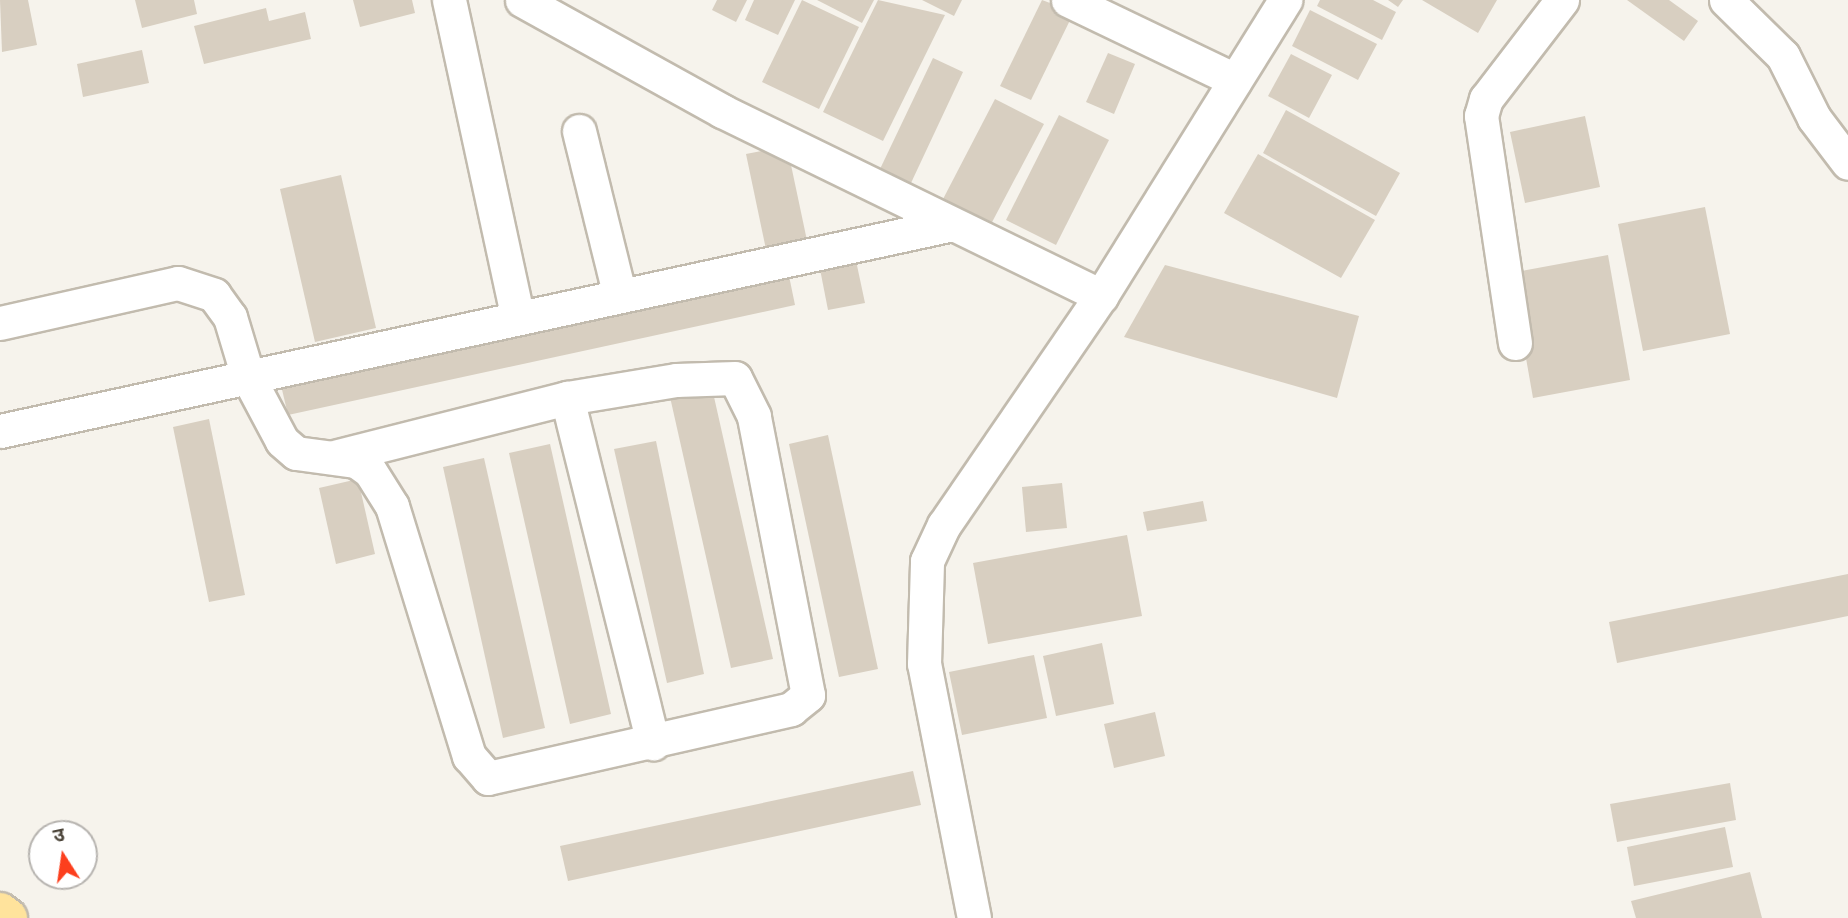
<!DOCTYPE html>
<html>
<head>
<meta charset="utf-8">
<style>
  body { margin:0 }
  #map { position:relative; width:1848px; height:918px; overflow:hidden; background:#f6f3ec; font-family:"Alegreya Sans","Noto Sans Devanagari",sans-serif }
  div>[style] { position:absolute }
  .building>* { inset:0; background:#d8cfc1 }
  .roads { filter:drop-shadow(2px 0 #c2bbae) drop-shadow(-2px 0 #c2bbae) drop-shadow(0 2px #c2bbae) drop-shadow(0 -2px #c2bbae) }
  .minor>* { height:33px; margin:-16.5px; padding:0 16.5px; transform-origin:16.5px; border-radius:16.5px; background:#fff }
  .major>* { height:38px; margin:-19px; padding:0 19px; transform-origin:19px; border-radius:19px; background:#ffe39c }
  span { translate:-50% -50%; white-space:nowrap; text-align:center; line-height:1.15; -webkit-text-stroke:5px #fff; paint-order:stroke }
  .north { position:absolute; left:28px; top:820px; width:70px; height:70px; box-sizing:border-box; background:#fff; border:2px solid #b7b4b0; border-radius:50%; rotate:348deg; font-size:19px; font-weight:700; line-height:28px; text-align:center; color:#4b4439 }
  .north::after { content:''; display:block; margin:auto; width:24px; height:32px; background:#fc3f1d; clip-path:polygon(50% 0,100% 100%,50% 72%,0 100%) }
</style>
</head>
<body>
<div id="map">
  <div class="building">
    <div style="clip-path:polygon(0 0,28px 0,37px 45px,2px 52px)"></div>
    <div style="clip-path:polygon(135px 0,194px 0,197px 14px,142px 28px)"></div>
    <div style="clip-path:polygon(353px 0,412px 0,415px 13px,360px 27px)"></div>
    <div style="clip-path:polygon(717px 0,747px 0,736px 22px,712px 10px)"></div>
    <div style="clip-path:polygon(754px 0,795px 0,778px 35px,745px 20px)"></div>
    <div style="clip-path:polygon(802px 0,859px 27px,819px 109px,762px 82px)"></div>
    <div style="clip-path:polygon(817px 0,874px 0,862px 23px)"></div>
    <div style="clip-path:polygon(878px 0,945px 15px,883px 141px,823px 112px)"></div>
    <div style="clip-path:polygon(922px 0,962px 0,954px 16px)"></div>
    <div style="clip-path:polygon(1042px 0,1074px 12px,1031px 100px,1000px 86px)"></div>
    <div style="clip-path:polygon(1320px 0,1373px 0,1396px 12px,1382px 40px,1317px 6px)"></div>
    <div style="clip-path:polygon(1388px 0,1403px 0,1398px 7px)"></div>
    <div style="clip-path:polygon(1422px 0,1497px 0,1478px 33px)"></div>
    <div style="clip-path:polygon(1627px 0,1669px 0,1698px 21px,1684px 41px)"></div>
    <div style="clip-path:polygon(266px 8px,269px 21px,305px 12px,311px 39px,204px 64px,194px 26px)"></div>
    <div style="clip-path:polygon(1310px 10px,1377px 44px,1358px 80px,1292px 46px)"></div>
    <div style="clip-path:polygon(142px 50px,149px 83px,83px 97px,77px 64px)"></div>
    <div style="clip-path:polygon(1108px 53px,1135px 64px,1114px 114px,1086px 102px)"></div>
    <div style="clip-path:polygon(1291px 54px,1332px 75px,1309px 118px,1268px 96px)"></div>
    <div style="clip-path:polygon(933px 58px,963px 72px,911px 183px,880px 169px)"></div>
    <div style="clip-path:polygon(995px 99px,1044px 124px,990px 226px,942px 201px)"></div>
    <div style="clip-path:polygon(1286px 110px,1400px 173px,1376px 216px,1263px 153px)"></div>
    <div style="clip-path:polygon(1059px 115px,1109px 140px,1056px 245px,1006px 220px)"></div>
    <div style="clip-path:polygon(1585px 116px,1600px 187px,1525px 203px,1510px 132px)"></div>
    <div style="clip-path:polygon(787px 146px,809px 250px,768px 259px,746px 154px)"></div>
    <div style="clip-path:polygon(1258px 154px,1375px 220px,1341px 278px,1224px 213px)"></div>
    <div style="clip-path:polygon(341px 175px,376px 328px,315px 342px,280px 189px)"></div>
    <div style="clip-path:polygon(1705px 207px,1730px 334px,1643px 351px,1618px 224px)"></div>
    <div style="clip-path:polygon(1608px 255px,1630px 380px,1533px 398px,1511px 273px)"></div>
    <div style="clip-path:polygon(855px 256px,865px 303px,828px 310px,819px 264px)"></div>
    <div style="clip-path:polygon(1165px 265px,1359px 316px,1337px 398px,1124px 337px)"></div>
    <div style="clip-path:polygon(788px 271px,795px 305px,288px 415px,280px 381px)"></div>
    <div style="clip-path:polygon(712px 388px,773px 659px,731px 668px,670px 397px)"></div>
    <div style="clip-path:polygon(209px 419px,245px 595px,209px 602px,173px 427px)"></div>
    <div style="clip-path:polygon(828px 435px,878px 669px,839px 677px,789px 444px)"></div>
    <div style="clip-path:polygon(656px 441px,704px 674px,667px 683px,614px 449px)"></div>
    <div style="clip-path:polygon(550px 444px,611px 714px,570px 724px,509px 453px)"></div>
    <div style="clip-path:polygon(484px 458px,545px 728px,503px 738px,443px 467px)"></div>
    <div style="clip-path:polygon(358px 479px,375px 554px,336px 564px,319px 488px)"></div>
    <div style="clip-path:polygon(1062px 483px,1067px 528px,1026px 532px,1022px 487px)"></div>
    <div style="clip-path:polygon(1203px 501px,1207px 521px,1147px 531px,1143px 512px)"></div>
    <div style="clip-path:polygon(1127px 535px,1142px 616px,988px 644px,973px 563px)"></div>
    <div style="clip-path:polygon(1848px 574px,1848px 616px,1617px 663px,1609px 622px)"></div>
    <div style="clip-path:polygon(1102px 643px,1114px 704px,1056px 716px,1043px 656px)"></div>
    <div style="clip-path:polygon(1034px 655px,1047px 718px,962px 735px,949px 672px)"></div>
    <div style="clip-path:polygon(1155px 712px,1165px 756px,1114px 768px,1104px 724px)"></div>
    <div style="clip-path:polygon(913px 771px,921px 805px,568px 881px,560px 846px)"></div>
    <div style="clip-path:polygon(1730px 783px,1736px 820px,1617px 842px,1610px 804px)"></div>
    <div style="clip-path:polygon(1725px 827px,1733px 867px,1634px 886px,1627px 847px)"></div>
    <div style="clip-path:polygon(1750px 872px,1762px 918px,1636px 918px,1631px 901px)"></div>
  </div>
  <div class="roads">
    <div class="minor">
      <div style="left:449px;top:0;width:322px;rotate:77.8deg"></div>
      <div style="left:522px;top:0;width:229px;rotate:29deg"></div>
      <div style="left:722px;top:111px;width:422px;rotate:26deg"></div>
      <div style="left:1068px;top:0;width:185px;rotate:25.6deg"></div>
      <div style="left:1726px;top:0;width:80px;rotate:44.5deg"></div>
      <div style="left:1783px;top:56px;width:69px;rotate:63.4deg"></div>
      <div style="left:1814px;top:118px;width:56px;rotate:52.9deg"></div>
      <div style="left:579px;top:131px;width:167px;rotate:76.1deg"></div>
      <div style="left:0;top:323px;width:182px;rotate:-12.7deg"></div>
      <div style="left:178px;top:283px;width:38px;rotate:18deg"></div>
      <div style="left:214px;top:295px;width:27px;rotate:54deg"></div>
      <div style="left:230px;top:317px;width:63px;rotate:73.3deg"></div>
      <div style="left:248px;top:377px;width:72px;rotate:62deg"></div>
      <div style="left:282px;top:441px;width:18px;rotate:41deg"></div>
      <div style="left:296px;top:453px;width:61px;rotate:7.6deg"></div>
      <div style="left:356px;top:461px;width:17px;rotate:36deg"></div>
      <div style="left:370px;top:471px;width:41px;rotate:57.8deg"></div>
      <div style="left:392px;top:506px;width:262px;rotate:72.9deg"></div>
      <div style="left:469px;top:756px;width:29px;rotate:49deg"></div>
      <div style="left:488px;top:778px;width:311px;rotate:-12.8deg"></div>
      <div style="left:791px;top:709px;width:22px;rotate:-39deg"></div>
      <div style="left:808px;top:695px;width:284px;rotate:-101deg"></div>
      <div style="left:754px;top:416px;width:42px;rotate:-116.6deg"></div>
      <div style="left:735px;top:378px;width:59px;rotate:178.1deg"></div>
      <div style="left:676px;top:380px;width:110px;rotate:170.6deg"></div>
      <div style="left:567px;top:398px;width:237px;rotate:165.8deg"></div>
      <div style="left:1515px;top:343px;width:230px;rotate:-98.5deg"></div>
      <div style="left:1481px;top:116px;width:18px;rotate:-74deg"></div>
      <div style="left:1486px;top:99px;width:125px;rotate:-52.5deg"></div>
      <div style="left:567px;top:398px;width:356px;rotate:76deg"></div>
      <div style="left:0;top:431px;width:970px;rotate:-12.26deg"></div>
      <div style="left:974px;top:918px;width:259px;rotate:-101.1deg"></div>
      <div style="left:924px;top:664px;width:103px;rotate:-88.3deg"></div>
      <div style="left:927px;top:561px;width:40px;rotate:-65deg"></div>
      <div style="left:944px;top:525px;width:278px;rotate:-55.6deg"></div>
      <div style="left:1101px;top:296px;width:349px;rotate:-58.1deg"></div>
    </div>
    <div class="major">
      <div style="left:0;top:912px;width:10px;rotate:37deg"></div>
    </div>
  </div>
  <div class="north">उ</div>
</div>
</body>
</html>
